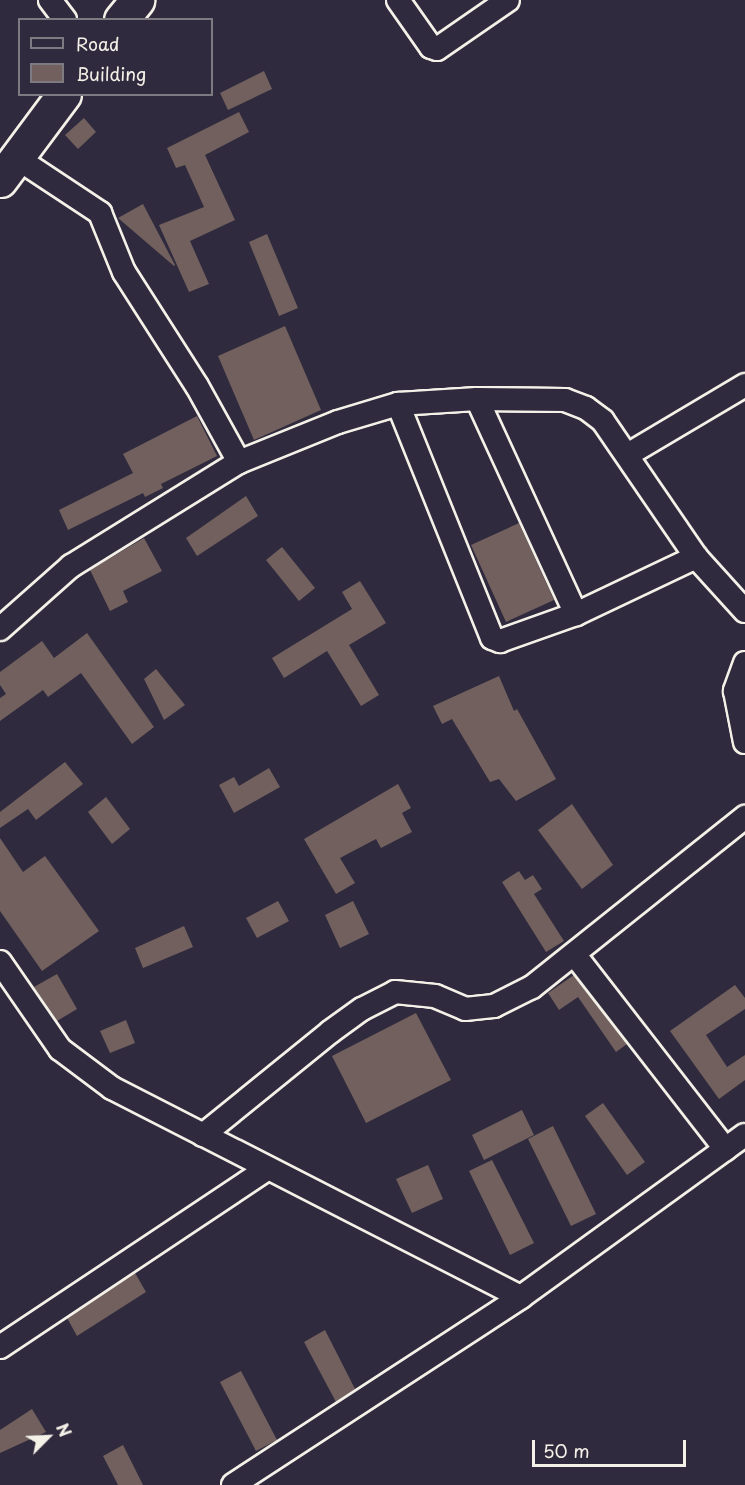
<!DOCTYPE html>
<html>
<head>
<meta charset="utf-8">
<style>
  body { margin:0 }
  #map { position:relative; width:745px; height:1485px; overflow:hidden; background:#2f2a3d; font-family:"Playpen Sans",sans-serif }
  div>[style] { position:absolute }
  .building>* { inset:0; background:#72605e }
  .roads { filter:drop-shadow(2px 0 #f4f1e8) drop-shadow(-2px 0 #f4f1e8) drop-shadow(0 2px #f4f1e8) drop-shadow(0 -2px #f4f1e8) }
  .street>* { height:22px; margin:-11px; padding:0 11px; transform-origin:11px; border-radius:11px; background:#2f2a3d }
  .secondary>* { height:33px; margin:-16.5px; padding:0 16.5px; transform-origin:16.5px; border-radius:16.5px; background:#2f2a3d }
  span { translate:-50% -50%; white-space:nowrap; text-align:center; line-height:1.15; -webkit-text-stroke:6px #2f2a3d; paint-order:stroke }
  .legend { position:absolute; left:18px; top:18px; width:195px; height:78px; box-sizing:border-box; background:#2f2a3d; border:2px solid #7e7a81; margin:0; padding:8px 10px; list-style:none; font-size:18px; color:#f4f1e8 }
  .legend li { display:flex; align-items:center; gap:12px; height:30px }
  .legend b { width:30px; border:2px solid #7e7a81 }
  .north { position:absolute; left:18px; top:1407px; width:60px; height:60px; -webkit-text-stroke:4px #2f2a3d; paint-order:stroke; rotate:66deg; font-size:16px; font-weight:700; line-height:24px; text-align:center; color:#f4f1e8 }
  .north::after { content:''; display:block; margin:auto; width:21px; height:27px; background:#f4f1e8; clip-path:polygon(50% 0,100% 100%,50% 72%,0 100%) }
  .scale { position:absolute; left:532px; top:1440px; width:154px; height:27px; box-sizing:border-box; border:3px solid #f4f1e8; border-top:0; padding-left:8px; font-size:18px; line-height:21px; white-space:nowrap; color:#f4f1e8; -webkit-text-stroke:4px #2f2a3d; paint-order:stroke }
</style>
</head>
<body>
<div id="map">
  <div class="building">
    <div style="clip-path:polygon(264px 71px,272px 89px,228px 110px,220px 93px)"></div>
    <div style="clip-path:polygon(239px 112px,249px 132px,205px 155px,235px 220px,190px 241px,209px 284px,189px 292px,159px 225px,204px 207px,185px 165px,176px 168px,167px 148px)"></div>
    <div style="clip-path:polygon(84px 118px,96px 132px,78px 149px,65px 135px)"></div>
    <div style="clip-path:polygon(143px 204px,175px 265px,174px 266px,118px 218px)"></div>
    <div style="clip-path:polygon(267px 234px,298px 308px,279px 316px,249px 242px)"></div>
    <div style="clip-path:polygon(285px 326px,321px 410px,254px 440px,218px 356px)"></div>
    <div style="clip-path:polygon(197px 416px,217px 456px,161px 484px,163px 488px,145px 497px,143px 493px,68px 530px,59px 510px,133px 473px,123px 454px)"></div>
    <div style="clip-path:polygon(246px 496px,258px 516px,197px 556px,186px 538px)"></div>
    <div style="clip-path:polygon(519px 523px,554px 600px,506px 622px,471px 545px)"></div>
    <div style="clip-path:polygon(144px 538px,162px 571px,123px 591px,128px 602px,110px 611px,90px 570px)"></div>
    <div style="clip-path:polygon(282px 547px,315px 588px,299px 601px,266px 560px)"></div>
    <div style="clip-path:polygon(360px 581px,386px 623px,349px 645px,379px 695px,361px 706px,327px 651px,284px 678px,272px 658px,352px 609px,342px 592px)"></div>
    <div style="clip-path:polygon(87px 633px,154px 727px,132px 744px,81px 673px,48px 697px,43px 690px,0 721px,0 698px,6px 694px,0 685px,0 672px,42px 641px,54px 658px)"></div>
    <div style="clip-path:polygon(156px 669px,185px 705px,164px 720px,144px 679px)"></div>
    <div style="clip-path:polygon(499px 676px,514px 711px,517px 709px,556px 779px,516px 801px,499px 779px,490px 782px,452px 719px,442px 724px,433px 706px)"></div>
    <div style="clip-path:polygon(65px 762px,83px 784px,36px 820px,28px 809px,0 828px,0 812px)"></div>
    <div style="clip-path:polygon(269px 768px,280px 787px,234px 813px,219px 785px,234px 777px,239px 786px)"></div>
    <div style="clip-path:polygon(398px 784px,411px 808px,402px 813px,412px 832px,381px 848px,376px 839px,340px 858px,355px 883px,336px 894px,304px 839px)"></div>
    <div style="clip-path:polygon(106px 797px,130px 829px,112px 844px,88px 812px)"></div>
    <div style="clip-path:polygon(572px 804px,613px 865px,582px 889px,538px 830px)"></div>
    <div style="clip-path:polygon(0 838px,23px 872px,45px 856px,99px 931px,42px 971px,0 911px)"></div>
    <div style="clip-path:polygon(519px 871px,525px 880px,533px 875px,542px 889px,534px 894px,564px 941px,546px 952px,502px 882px)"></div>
    <div style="clip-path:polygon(278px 901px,289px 921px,257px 938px,246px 918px)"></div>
    <div style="clip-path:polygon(353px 901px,369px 934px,340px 948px,325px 915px)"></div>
    <div style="clip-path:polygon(184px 926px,193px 947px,143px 968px,135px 948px)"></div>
    <div style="clip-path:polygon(57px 974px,77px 1009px,57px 1021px,34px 987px)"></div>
    <div style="clip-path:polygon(574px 975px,627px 1044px,616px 1052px,578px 997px,559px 1010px,548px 993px)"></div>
    <div style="clip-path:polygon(735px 985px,745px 998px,745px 1009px,706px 1035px,727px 1067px,745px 1055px,745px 1080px,719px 1099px,670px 1031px)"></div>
    <div style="clip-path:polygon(416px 1013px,451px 1080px,366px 1123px,332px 1056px)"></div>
    <div style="clip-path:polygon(126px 1020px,135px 1043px,110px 1053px,100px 1031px)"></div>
    <div style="clip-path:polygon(603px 1103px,645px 1162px,627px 1175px,585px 1116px)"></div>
    <div style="clip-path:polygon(522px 1110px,534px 1135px,484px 1160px,472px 1135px)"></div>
    <div style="clip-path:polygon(553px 1126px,596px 1214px,571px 1226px,528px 1139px)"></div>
    <div style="clip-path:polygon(492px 1160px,534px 1243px,510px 1255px,469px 1171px)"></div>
    <div style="clip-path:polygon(428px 1165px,443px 1199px,412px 1213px,396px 1179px)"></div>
    <div style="clip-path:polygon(135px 1273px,146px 1292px,77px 1336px,67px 1318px)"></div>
    <div style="clip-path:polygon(325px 1330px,355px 1389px,336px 1402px,304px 1342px)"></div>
    <div style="clip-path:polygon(241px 1371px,277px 1440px,256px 1451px,220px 1382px)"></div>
    <div style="clip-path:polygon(32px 1409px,46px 1432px,0 1453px,0 1430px)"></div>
    <div style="clip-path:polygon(123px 1445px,143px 1485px,118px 1485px,103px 1456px)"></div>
  </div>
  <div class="roads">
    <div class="street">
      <div style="left:50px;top:0;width:25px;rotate:53deg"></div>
      <div style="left:398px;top:0;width:57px;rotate:54.9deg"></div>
      <div style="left:431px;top:47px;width:6px;rotate:18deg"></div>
      <div style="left:437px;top:49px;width:86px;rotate:-34.6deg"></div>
      <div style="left:17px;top:158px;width:100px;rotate:33.5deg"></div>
      <div style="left:100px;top:213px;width:64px;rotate:67.9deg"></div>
      <div style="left:124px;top:272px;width:135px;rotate:57.4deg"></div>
      <div style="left:197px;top:386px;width:87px;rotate:61.1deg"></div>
      <div style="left:477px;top:399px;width:237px;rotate:65.3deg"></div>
      <div style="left:398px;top:404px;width:252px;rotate:68.1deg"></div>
      <div style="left:492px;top:638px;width:9px;rotate:21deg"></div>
      <div style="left:500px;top:641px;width:81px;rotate:-19.6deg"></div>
      <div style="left:576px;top:614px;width:133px;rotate:-25.4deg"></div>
      <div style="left:629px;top:454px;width:135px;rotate:-30.7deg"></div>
      <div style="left:0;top:629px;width:95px;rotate:-41.6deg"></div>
      <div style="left:71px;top:566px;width:198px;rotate:-31.8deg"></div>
      <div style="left:239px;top:462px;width:107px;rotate:-22deg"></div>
      <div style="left:338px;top:422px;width:63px;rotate:-16.7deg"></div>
      <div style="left:398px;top:404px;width:79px;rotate:-3.6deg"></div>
      <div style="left:477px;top:399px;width:88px;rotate:0.7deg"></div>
      <div style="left:565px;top:400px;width:22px;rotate:21deg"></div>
      <div style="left:586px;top:408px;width:21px;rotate:37deg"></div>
      <div style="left:603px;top:421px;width:165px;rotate:55.6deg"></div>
      <div style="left:696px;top:557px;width:73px;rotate:47.8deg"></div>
      <div style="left:745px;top:663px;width:30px;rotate:110deg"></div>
      <div style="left:735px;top:691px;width:52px;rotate:78.9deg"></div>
      <div style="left:574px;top:954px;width:247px;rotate:52.2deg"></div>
      <div style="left:0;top:962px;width:106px;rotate:55.4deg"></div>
      <div style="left:60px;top:1049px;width:65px;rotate:36.9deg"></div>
      <div style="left:112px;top:1088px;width:459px;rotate:27.1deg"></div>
      <div style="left:203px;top:1135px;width:164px;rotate:-39deg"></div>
      <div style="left:330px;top:1032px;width:39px;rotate:-36deg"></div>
      <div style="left:362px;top:1009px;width:37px;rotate:-27deg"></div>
      <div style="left:395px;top:992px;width:40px;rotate:5.7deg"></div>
      <div style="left:435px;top:996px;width:33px;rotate:23deg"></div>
      <div style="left:465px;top:1009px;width:29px;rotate:-6deg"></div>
      <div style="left:494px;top:1006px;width:42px;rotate:-26.6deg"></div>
      <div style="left:532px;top:987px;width:273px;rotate:-38.6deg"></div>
      <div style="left:0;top:1347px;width:322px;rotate:-33.7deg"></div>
      <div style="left:233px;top:1485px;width:344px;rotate:-33.1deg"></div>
      <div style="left:521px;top:1297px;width:276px;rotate:-35.9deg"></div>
    </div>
    <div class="secondary">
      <div style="left:121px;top:20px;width:26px;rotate:-51deg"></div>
      <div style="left:0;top:180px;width:107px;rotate:-53.3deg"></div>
    </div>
  </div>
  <ul class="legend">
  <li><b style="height:8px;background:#2f2a3d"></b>Road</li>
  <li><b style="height:16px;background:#72605e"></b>Building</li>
  </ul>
  <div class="north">N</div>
  <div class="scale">50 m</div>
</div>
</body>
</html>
